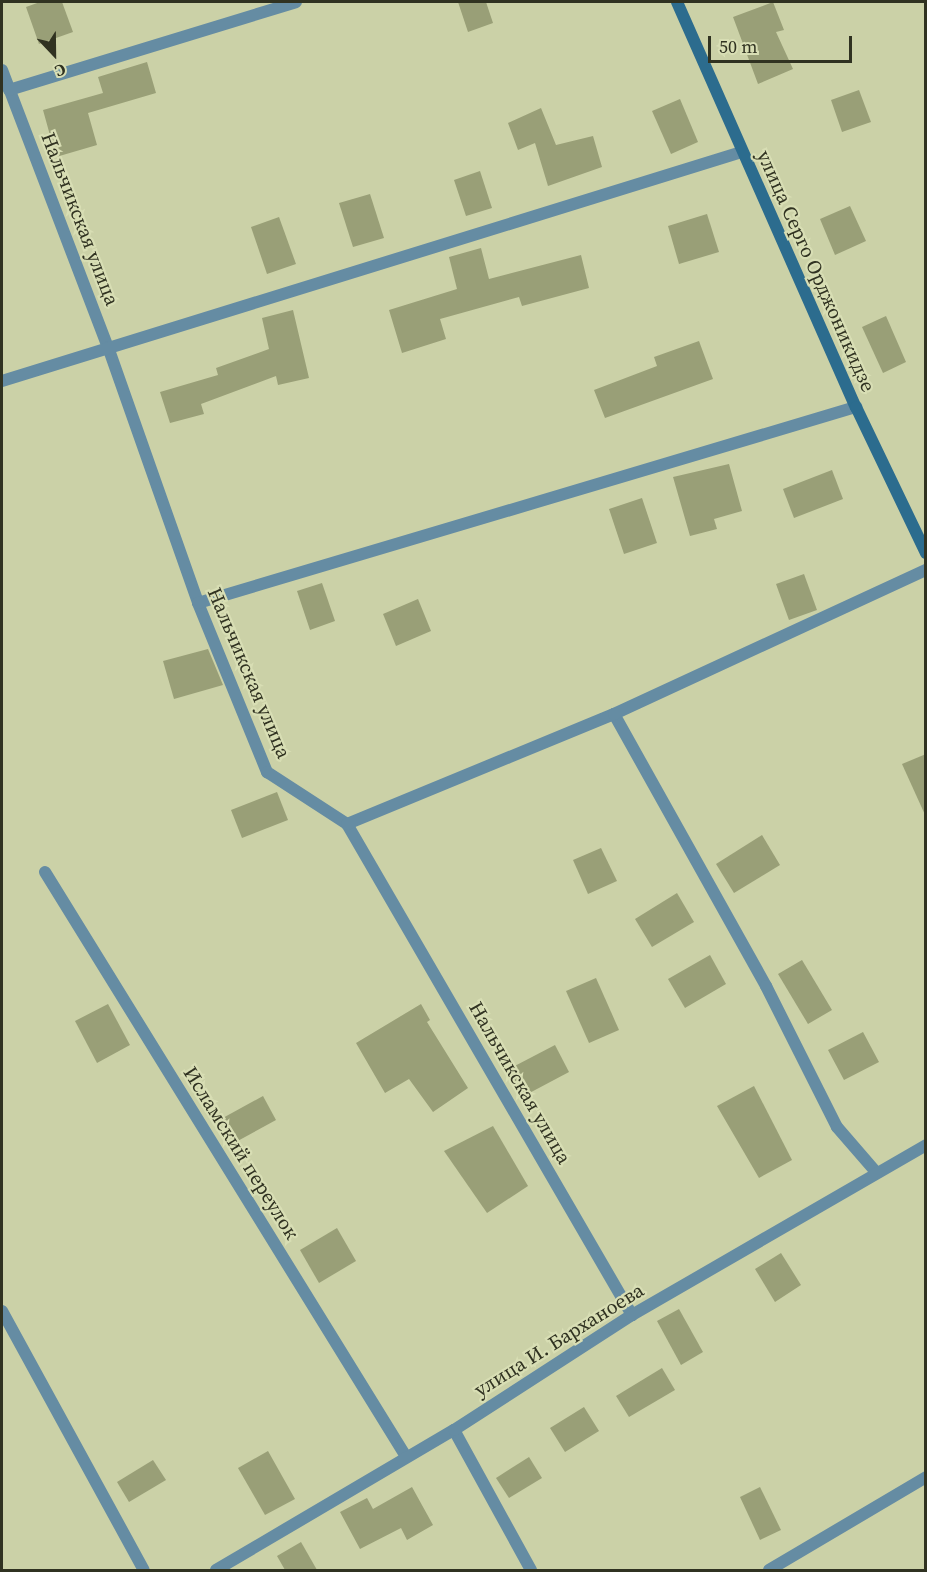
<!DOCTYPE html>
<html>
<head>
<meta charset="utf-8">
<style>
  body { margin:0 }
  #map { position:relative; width:927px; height:1572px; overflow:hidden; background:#cbd1a7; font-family:"Source Serif 4",serif }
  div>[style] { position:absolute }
  .building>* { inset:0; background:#999f77 }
  .street>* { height:12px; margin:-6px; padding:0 6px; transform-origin:6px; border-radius:6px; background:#658ca3 }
  .secondary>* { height:12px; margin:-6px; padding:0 6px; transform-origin:6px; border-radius:6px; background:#2c6c8e }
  span { translate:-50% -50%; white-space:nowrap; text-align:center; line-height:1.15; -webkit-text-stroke:4.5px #d8deb4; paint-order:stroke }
  .street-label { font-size:20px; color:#303221 }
  .frame { position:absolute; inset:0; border:3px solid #303221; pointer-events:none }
  .north { position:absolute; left:24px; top:24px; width:60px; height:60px; -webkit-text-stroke:4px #d8deb4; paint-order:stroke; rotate:158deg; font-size:16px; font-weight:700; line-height:24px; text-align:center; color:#303221 }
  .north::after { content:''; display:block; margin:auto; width:21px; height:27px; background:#303221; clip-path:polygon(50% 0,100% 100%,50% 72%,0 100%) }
  .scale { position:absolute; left:708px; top:36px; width:144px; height:27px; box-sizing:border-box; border:3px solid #303221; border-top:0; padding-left:8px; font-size:18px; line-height:21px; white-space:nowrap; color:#303221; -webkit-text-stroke:4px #d8deb4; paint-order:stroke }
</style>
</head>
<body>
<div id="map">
  <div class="building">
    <div style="clip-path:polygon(40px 2px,62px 2px,73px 32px,39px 44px,26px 7px)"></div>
    <div style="clip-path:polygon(458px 2px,486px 2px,493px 23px,468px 32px)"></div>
    <div style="clip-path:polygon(773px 2px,784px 30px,776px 32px,793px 69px,758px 84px,733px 17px)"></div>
    <div style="clip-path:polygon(147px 62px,156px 93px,88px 113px,97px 145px,56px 157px,43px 110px,103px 93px,98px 77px)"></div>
    <div style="clip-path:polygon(859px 90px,871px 122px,842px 132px,831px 100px)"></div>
    <div style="clip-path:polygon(680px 99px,698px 142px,671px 154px,652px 111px)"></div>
    <div style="clip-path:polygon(541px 108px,556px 145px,593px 136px,602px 167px,548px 186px,535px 143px,518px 150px,508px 123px)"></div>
    <div style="clip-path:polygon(480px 171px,492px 208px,466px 216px,454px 180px)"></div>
    <div style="clip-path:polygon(370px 194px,384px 238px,353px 247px,339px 203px)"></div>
    <div style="clip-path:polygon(850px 206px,866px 241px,835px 255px,820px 219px)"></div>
    <div style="clip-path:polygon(707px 214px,719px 252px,679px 264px,668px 226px)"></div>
    <div style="clip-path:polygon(279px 217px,296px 264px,267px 274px,251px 227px)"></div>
    <div style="clip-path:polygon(481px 248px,489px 279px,581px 255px,589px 288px,522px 306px,519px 297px,440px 319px,446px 339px,402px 353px,389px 310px,457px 289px,449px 257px)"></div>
    <div style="clip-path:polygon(293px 310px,309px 378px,278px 385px,276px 376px,201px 404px,204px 414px,170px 423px,160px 392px,218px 375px,216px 368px,269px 349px,262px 318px)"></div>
    <div style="clip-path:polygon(886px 316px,906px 362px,883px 373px,862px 327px)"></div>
    <div style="clip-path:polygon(699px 341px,713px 379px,605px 418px,594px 390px,657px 366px,654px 357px)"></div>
    <div style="clip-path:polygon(729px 464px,742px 511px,714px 519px,717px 529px,690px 536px,673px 477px)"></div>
    <div style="clip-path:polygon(832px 470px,843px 499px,794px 518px,783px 489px)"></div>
    <div style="clip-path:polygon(642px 498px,657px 543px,624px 554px,609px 509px)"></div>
    <div style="clip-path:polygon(804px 574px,817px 610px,789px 620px,776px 584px)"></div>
    <div style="clip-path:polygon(322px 583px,335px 621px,310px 630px,297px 591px)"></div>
    <div style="clip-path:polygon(418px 599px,431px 631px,396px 646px,383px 614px)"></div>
    <div style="clip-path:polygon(208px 649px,223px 685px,174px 699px,163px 661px)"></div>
    <div style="clip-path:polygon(926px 754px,926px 817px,902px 764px)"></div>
    <div style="clip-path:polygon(277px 792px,288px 820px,242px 838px,231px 810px)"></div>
    <div style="clip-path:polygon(762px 835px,780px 865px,734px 893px,716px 864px)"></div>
    <div style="clip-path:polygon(601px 848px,617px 881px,588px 894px,573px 860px)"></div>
    <div style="clip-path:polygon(677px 893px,694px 922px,652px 947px,635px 919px)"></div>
    <div style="clip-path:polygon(710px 955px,726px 984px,685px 1008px,668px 979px)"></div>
    <div style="clip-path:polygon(802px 960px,832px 1010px,808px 1024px,778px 974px)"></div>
    <div style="clip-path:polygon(596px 978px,619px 1030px,589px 1043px,566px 991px)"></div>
    <div style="clip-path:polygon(108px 1004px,130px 1045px,97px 1063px,75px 1021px)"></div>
    <div style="clip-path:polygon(421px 1004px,430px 1020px,427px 1022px,468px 1088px,433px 1112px,409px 1079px,385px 1093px,356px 1043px)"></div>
    <div style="clip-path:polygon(863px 1032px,879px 1062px,844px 1080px,828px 1050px)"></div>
    <div style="clip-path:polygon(555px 1045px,569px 1072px,520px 1098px,505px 1071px)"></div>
    <div style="clip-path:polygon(754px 1086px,792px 1160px,759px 1178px,717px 1106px)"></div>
    <div style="clip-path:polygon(263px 1096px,276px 1120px,234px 1143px,221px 1119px)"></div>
    <div style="clip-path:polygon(493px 1126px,528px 1186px,487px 1213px,444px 1151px)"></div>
    <div style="clip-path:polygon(337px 1228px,356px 1261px,319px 1283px,300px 1250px)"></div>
    <div style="clip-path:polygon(781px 1253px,801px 1285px,775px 1302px,755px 1269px)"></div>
    <div style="clip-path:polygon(679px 1309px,703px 1352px,681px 1365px,657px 1321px)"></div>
    <div style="clip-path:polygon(662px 1368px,675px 1390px,629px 1417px,616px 1396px)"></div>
    <div style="clip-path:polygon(584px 1407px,599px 1431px,565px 1452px,550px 1428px)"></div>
    <div style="clip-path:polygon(268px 1451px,295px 1499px,265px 1515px,238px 1468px)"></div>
    <div style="clip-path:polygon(529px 1457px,542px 1478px,509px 1498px,496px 1478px)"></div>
    <div style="clip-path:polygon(153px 1460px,166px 1480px,129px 1502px,117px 1482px)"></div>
    <div style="clip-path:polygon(412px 1487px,433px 1525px,407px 1540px,401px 1528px,360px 1549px,340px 1512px,367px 1498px,373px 1509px)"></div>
    <div style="clip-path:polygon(760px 1487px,781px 1530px,760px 1540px,740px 1497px)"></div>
    <div style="clip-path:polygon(301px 1542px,317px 1570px,285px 1570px,277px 1556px)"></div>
  </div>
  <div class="street">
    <div style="left:2px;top:70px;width:297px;rotate:69.1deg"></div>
    <div style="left:108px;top:347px;width:271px;rotate:70.6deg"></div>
    <div style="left:198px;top:603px;width:183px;rotate:67.8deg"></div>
    <div style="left:267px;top:772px;width:95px;rotate:33deg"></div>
    <div style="left:347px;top:824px;width:568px;rotate:59.87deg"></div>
    <div style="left:9px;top:90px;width:300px;rotate:-17deg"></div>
    <div style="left:2px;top:381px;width:775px;rotate:-17.2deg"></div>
    <div style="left:198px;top:603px;width:687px;rotate:-16.59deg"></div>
    <div style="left:614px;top:714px;width:312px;rotate:60.8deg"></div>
    <div style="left:766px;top:986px;width:158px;rotate:63.3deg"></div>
    <div style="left:837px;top:1127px;width:60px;rotate:49.1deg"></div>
    <div style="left:347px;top:824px;width:289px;rotate:-22.4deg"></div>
    <div style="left:614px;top:714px;width:344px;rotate:-24.8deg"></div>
    <div style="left:45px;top:872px;width:685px;rotate:58.3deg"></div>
    <div style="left:2px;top:1311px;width:295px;rotate:61.3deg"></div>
    <div style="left:454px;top:1430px;width:160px;rotate:61.2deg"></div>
    <div style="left:216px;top:1570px;width:276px;rotate:-30.5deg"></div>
    <div style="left:454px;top:1430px;width:212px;rotate:-32.9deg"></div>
    <div style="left:632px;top:1315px;width:340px;rotate:-30deg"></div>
    <div style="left:769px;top:1570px;width:182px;rotate:-30.6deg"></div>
  </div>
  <div class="secondary">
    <div style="left:677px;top:2px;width:443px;rotate:66.2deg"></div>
    <div style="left:856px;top:407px;width:162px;rotate:64.4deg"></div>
  </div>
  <div class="street-label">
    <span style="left:80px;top:219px;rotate:69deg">Нальчикская улица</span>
    <span style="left:816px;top:271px;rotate:66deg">улица Серго Орджоникидзе</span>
    <span style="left:249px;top:673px;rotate:67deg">Нальчикская улица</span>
    <span style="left:520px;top:1083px;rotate:60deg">Нальчикская улица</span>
    <span style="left:241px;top:1153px;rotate:58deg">Исламский переулок</span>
    <span style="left:559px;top:1340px;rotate:-32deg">улица И. Барханоева</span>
  </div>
  <div class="frame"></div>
  <div class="north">С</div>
  <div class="scale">50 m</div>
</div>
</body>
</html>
